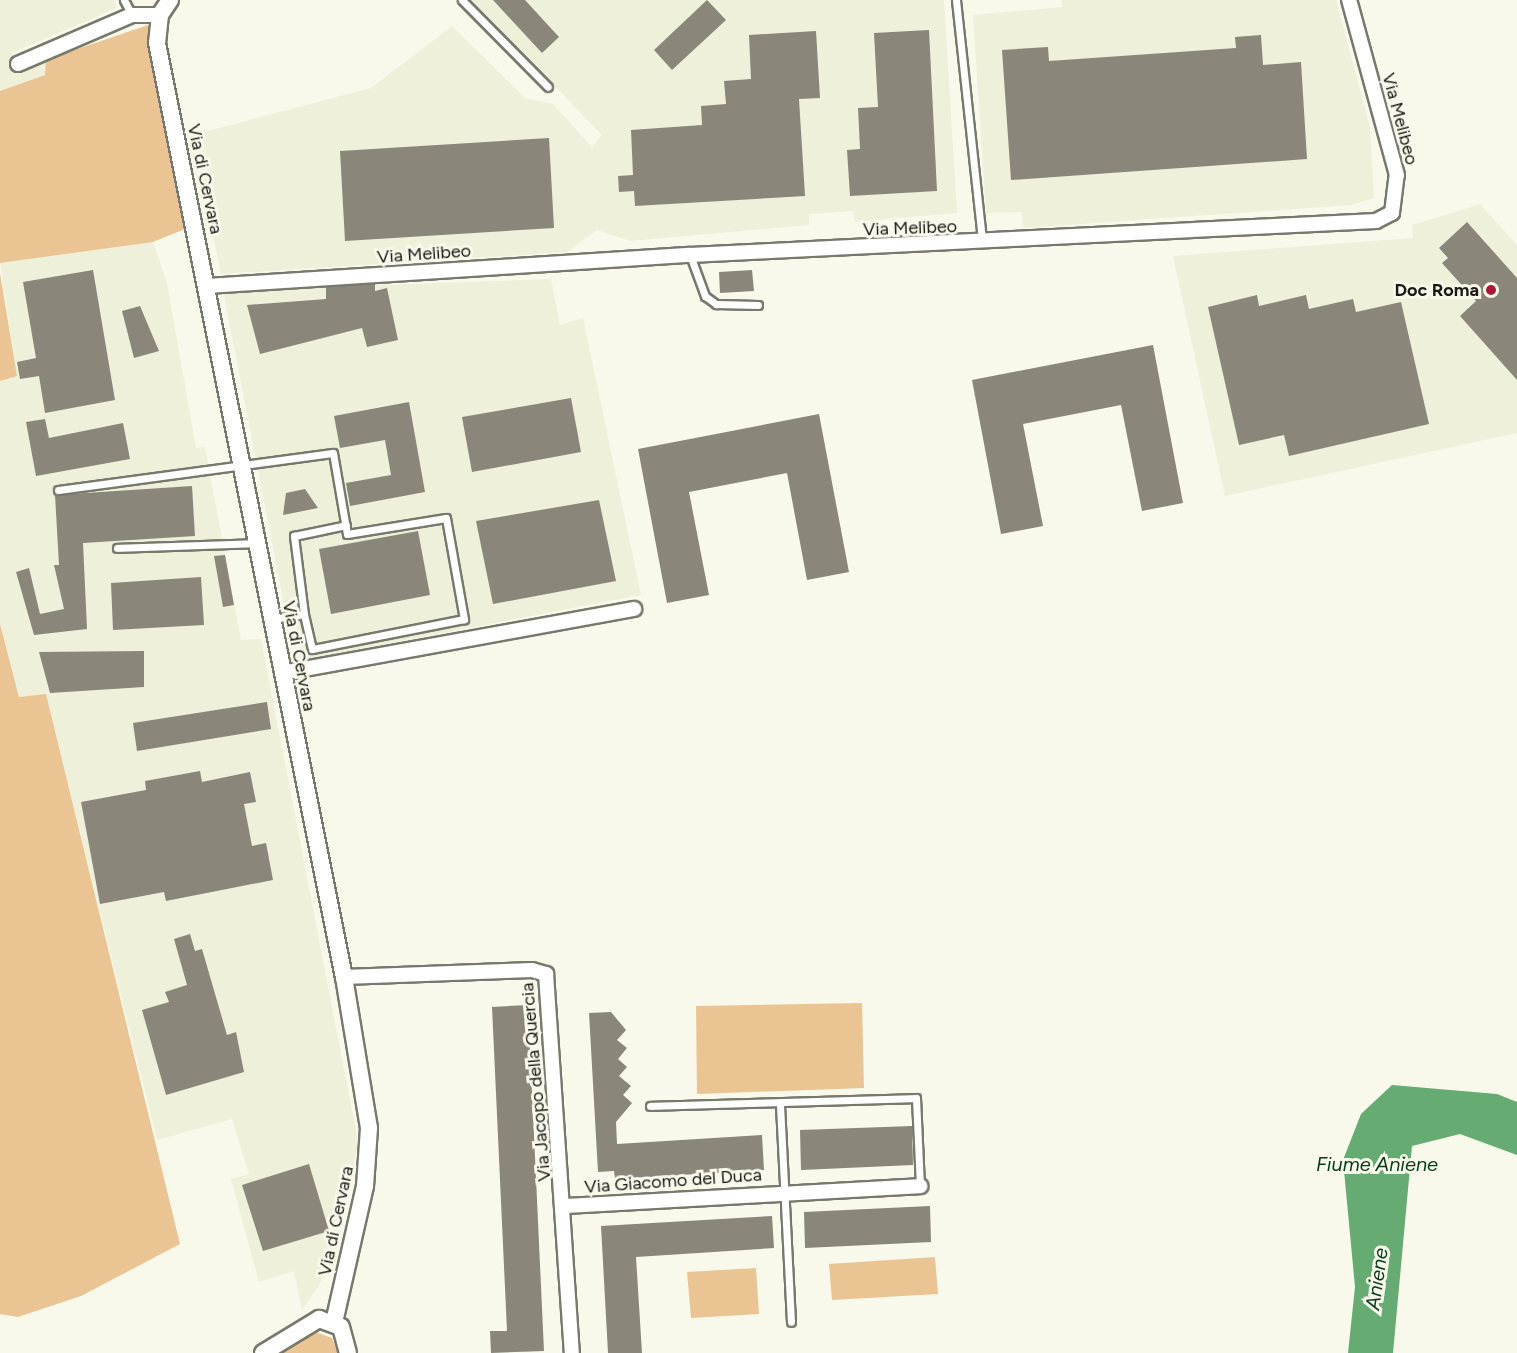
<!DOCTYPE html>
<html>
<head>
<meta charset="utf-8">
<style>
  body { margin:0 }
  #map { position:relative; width:1517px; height:1353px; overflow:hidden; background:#f8f9eb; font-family:Figtree,sans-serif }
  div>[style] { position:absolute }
  .built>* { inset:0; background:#eef0da }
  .green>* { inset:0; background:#ebc493 }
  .water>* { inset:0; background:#65ab72 }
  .building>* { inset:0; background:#8a867a }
  .roads { filter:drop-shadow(2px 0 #77796c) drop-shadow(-2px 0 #77796c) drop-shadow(0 2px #77796c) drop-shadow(0 -2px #77796c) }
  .service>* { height:7px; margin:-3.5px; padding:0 3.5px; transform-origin:3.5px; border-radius:3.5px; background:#fff }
  .minor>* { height:14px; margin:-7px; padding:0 7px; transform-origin:7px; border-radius:7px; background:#fff }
  .tertiary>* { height:16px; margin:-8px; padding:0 8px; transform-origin:8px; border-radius:8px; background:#fff }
  .dots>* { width:16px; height:16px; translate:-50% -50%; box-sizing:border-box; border:3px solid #f8f9eb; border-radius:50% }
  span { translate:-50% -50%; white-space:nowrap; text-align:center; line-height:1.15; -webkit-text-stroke:6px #f8f9eb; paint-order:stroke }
  .street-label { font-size:18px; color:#191a15 }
  .poi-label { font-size:18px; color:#191a15; font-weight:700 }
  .right { translate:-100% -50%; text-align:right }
  .water-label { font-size:20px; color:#063d17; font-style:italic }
</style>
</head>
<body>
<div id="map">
  <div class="built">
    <div style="clip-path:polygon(0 0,114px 0,117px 8px,12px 53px,18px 73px,46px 61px,46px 75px,0 91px)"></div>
    <div style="clip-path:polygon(472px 0,944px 0,957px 213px,855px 222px,853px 211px,809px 214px,809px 225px,630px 241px,597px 230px,567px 252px,221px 274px,192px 135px,371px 88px,452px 26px,525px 98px,553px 104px,592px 147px,602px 135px)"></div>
    <div style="clip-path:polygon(1062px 0,1336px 0,1370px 127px,1374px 198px,1351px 205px,1023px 228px,1022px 212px,986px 213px,973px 15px,1062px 7px)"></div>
    <div style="clip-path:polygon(1480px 204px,1517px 245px,1517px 433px,1225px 496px,1173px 256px,1413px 238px,1412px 225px)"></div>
    <div style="clip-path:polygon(153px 242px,167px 283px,196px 448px,205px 447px,241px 640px,261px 639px,358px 1141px,342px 1225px,320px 1284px,302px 1310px,294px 1271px,259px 1282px,231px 1179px,249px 1174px,232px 1119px,157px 1140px,46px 695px,19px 697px,0 624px,0 381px,17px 376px,0 263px)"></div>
    <div style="clip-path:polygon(551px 279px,560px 325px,583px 318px,641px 595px,295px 661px,223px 291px)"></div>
  </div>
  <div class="green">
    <div style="clip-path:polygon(148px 25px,185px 229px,153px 242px,0 263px,0 91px,45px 75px,46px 61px,54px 57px)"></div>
    <div style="clip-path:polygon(0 273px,17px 376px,0 381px)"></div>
    <div style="clip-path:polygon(0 624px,19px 697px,46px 694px,180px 1244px,81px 1296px,18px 1317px,0 1314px)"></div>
    <div style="clip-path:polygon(862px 1003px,864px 1088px,697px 1094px,696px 1006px)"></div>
    <div style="clip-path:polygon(935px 1257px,938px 1294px,832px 1300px,829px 1264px)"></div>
    <div style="clip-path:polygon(756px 1268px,759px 1314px,691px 1318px,687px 1272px)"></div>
    <div style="clip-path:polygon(315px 1332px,332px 1338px,338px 1353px,281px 1353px)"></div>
  </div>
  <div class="water">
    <div style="clip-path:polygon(1392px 1085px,1497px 1094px,1517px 1102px,1517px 1155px,1460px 1134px,1412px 1146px,1393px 1353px,1348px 1353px,1355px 1287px,1343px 1160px,1361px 1114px)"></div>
  </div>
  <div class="building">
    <div style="clip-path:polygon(493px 0,525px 0,559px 37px,542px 53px)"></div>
    <div style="clip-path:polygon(707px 0,726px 20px,672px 70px,654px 50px)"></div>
    <div style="clip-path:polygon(929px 30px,937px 191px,850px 196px,847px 150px,860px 149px,858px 108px,878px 107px,874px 33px)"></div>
    <div style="clip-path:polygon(816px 31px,820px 98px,799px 99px,805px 196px,635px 206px,634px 191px,619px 192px,618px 176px,633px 175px,631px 130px,702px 125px,701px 106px,726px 104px,724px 81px,751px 79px,749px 35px)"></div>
    <div style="clip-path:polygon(1261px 35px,1263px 65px,1301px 62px,1307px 159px,1011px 180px,1002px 50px,1048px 47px,1049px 61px,1236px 48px,1235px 37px)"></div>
    <div style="clip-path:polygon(549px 138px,554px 228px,345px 241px,340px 151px)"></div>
    <div style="clip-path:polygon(1467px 222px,1517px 278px,1517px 380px,1460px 316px,1476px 301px,1442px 263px,1448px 258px,1439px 248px)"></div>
    <div style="clip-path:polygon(93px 270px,115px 400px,45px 413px,39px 376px,20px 379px,17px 362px,36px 358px,23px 282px)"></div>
    <div style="clip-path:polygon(752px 270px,754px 291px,720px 293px,719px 272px)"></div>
    <div style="clip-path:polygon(375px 284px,375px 291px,387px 288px,398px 340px,367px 347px,362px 328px,260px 354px,247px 305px,326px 299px,326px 287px)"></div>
    <div style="clip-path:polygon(1257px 295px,1259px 306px,1306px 295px,1309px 309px,1353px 299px,1356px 312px,1401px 302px,1429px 424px,1289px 456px,1284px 435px,1239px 445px,1208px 307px)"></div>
    <div style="clip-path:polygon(140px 306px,159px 351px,134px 358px,122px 311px)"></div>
    <div style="clip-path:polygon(1153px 345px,1183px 503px,1142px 511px,1121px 405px,1023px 424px,1043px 526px,1001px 534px,972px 380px)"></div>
    <div style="clip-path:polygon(571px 398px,581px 452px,472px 472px,462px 417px)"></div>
    <div style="clip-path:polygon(409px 402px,425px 492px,350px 506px,346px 483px,391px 475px,385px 440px,340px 448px,334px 416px)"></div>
    <div style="clip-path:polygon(819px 414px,849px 572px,807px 580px,787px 473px,689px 492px,709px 595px,667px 603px,638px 449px)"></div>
    <div style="clip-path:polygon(45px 419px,49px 438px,123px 423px,130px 459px,36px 476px,26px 422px)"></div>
    <div style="clip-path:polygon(192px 486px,195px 536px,83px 543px,87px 629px,34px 635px,16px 572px,29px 568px,40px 614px,64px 609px,54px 565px,59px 565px,55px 495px)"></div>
    <div style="clip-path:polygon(305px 489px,318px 508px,283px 515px,286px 493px)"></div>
    <div style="clip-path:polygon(599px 500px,616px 581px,493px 604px,476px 521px)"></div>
    <div style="clip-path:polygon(418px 531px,430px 595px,331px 614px,319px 549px)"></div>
    <div style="clip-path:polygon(225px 555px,234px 605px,223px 607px,214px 556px)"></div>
    <div style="clip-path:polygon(201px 577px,204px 625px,113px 630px,111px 583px)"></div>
    <div style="clip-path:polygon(144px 651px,144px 687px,50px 693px,39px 652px)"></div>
    <div style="clip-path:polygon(267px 702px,271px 729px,137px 751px,133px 723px)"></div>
    <div style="clip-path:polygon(200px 771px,202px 782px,250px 772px,256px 802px,244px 804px,252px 846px,266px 843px,273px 880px,166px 901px,164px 892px,100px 904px,81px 802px,146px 790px,145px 781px)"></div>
    <div style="clip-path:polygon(190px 934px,195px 951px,202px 949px,227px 1035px,236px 1032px,244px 1072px,166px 1095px,142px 1010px,169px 1002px,165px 992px,187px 985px,174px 939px)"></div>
    <div style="clip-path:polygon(528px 1005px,544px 1351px,491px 1353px,490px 1331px,507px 1331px,492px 1007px)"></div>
    <div style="clip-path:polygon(611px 1012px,626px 1030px,617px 1040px,627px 1048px,618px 1059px,627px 1067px,619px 1076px,631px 1086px,623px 1095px,632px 1103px,616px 1122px,617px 1144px,762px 1135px,764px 1170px,615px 1179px,614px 1171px,598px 1172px,589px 1013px)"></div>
    <div style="clip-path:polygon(912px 1126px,913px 1165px,801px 1170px,800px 1130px)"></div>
    <div style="clip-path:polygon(309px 1164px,329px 1231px,263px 1251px,242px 1185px)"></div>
    <div style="clip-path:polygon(930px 1206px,931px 1242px,805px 1248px,804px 1212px)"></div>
    <div style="clip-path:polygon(772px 1216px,774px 1248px,636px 1257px,642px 1353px,608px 1353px,601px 1226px)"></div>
  </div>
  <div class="roads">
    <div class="service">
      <div style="left:124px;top:0;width:17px;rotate:62deg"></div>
      <div style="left:462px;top:0;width:122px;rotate:45.3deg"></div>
      <div style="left:956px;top:0;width:242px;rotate:83.8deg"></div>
      <div style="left:690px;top:255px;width:44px;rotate:69.9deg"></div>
      <div style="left:705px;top:296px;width:14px;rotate:36deg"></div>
      <div style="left:716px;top:304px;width:42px;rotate:1.4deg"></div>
      <div style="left:58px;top:490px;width:277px;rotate:-7.7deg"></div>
      <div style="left:333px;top:453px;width:82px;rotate:80.2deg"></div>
      <div style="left:347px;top:534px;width:100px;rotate:-9.2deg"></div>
      <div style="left:446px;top:518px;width:103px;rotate:79.9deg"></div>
      <div style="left:464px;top:619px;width:155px;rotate:168.8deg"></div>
      <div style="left:312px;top:649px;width:36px;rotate:-103deg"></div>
      <div style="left:304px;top:614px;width:30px;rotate:171deg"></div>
      <div style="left:117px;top:548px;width:140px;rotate:-2deg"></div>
      <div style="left:304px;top:614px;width:79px;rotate:-97.3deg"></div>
      <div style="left:294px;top:536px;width:53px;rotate:-11.9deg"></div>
      <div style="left:780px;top:1105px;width:217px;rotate:87.1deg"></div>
      <div style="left:650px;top:1106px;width:266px;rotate:-1.7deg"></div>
      <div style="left:916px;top:1098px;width:88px;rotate:87.4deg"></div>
    </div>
    <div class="minor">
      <div style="left:18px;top:64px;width:124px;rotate:-23.3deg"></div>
      <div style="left:132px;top:15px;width:28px"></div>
      <div style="left:207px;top:286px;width:484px;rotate:-3.7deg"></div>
      <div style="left:690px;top:255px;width:687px;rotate:-2.84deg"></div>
      <div style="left:1376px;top:221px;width:18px;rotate:-27deg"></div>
      <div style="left:1392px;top:213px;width:38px;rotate:-83deg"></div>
      <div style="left:1397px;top:175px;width:181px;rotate:-105.3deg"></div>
      <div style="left:282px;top:673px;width:358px;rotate:-10.3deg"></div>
      <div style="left:344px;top:977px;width:188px;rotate:-2.1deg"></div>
      <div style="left:532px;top:970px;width:15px;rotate:16deg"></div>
      <div style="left:546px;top:974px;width:380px;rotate:86.1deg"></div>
      <div style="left:564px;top:1206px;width:357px;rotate:-3.2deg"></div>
    </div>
    <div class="tertiary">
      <div style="left:170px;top:0;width:18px;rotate:124deg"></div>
      <div style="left:160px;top:15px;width:28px;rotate:96deg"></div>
      <div style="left:157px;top:43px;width:953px;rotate:78.68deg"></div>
      <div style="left:344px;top:977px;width:153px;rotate:80.6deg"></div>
      <div style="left:369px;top:1128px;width:58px;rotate:93.9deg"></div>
      <div style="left:365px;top:1186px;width:139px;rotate:102.8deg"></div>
      <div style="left:263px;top:1353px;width:66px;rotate:-31.3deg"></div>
      <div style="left:319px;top:1319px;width:23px;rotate:20deg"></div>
      <div style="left:341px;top:1327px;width:27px;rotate:75deg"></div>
    </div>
  </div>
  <div class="dots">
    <div style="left:1491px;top:290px;background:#ac1739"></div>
  </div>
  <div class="street-label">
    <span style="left:1400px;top:119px;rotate:75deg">Via Melibeo</span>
    <span style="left:205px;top:179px;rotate:78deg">Via di Cervara</span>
    <span style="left:910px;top:228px;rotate:-2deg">Via Melibeo</span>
    <span style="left:424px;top:254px;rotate:-4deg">Via Melibeo</span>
    <span style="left:299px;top:656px;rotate:79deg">Via di Cervara</span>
    <span style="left:536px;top:1082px;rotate:-95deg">Via Jacopo della Quercia</span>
    <span style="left:673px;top:1181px;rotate:-4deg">Via Giacomo del Duca</span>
    <span style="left:336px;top:1221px;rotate:-78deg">Via di Cervara</span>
  </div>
  <div class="poi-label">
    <span class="right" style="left:1479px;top:290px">Doc Roma</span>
  </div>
  <div class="water-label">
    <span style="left:1377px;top:1164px">Fiume Aniene</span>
    <span style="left:1377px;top:1279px;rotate:-82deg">Aniene</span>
  </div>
</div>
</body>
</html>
